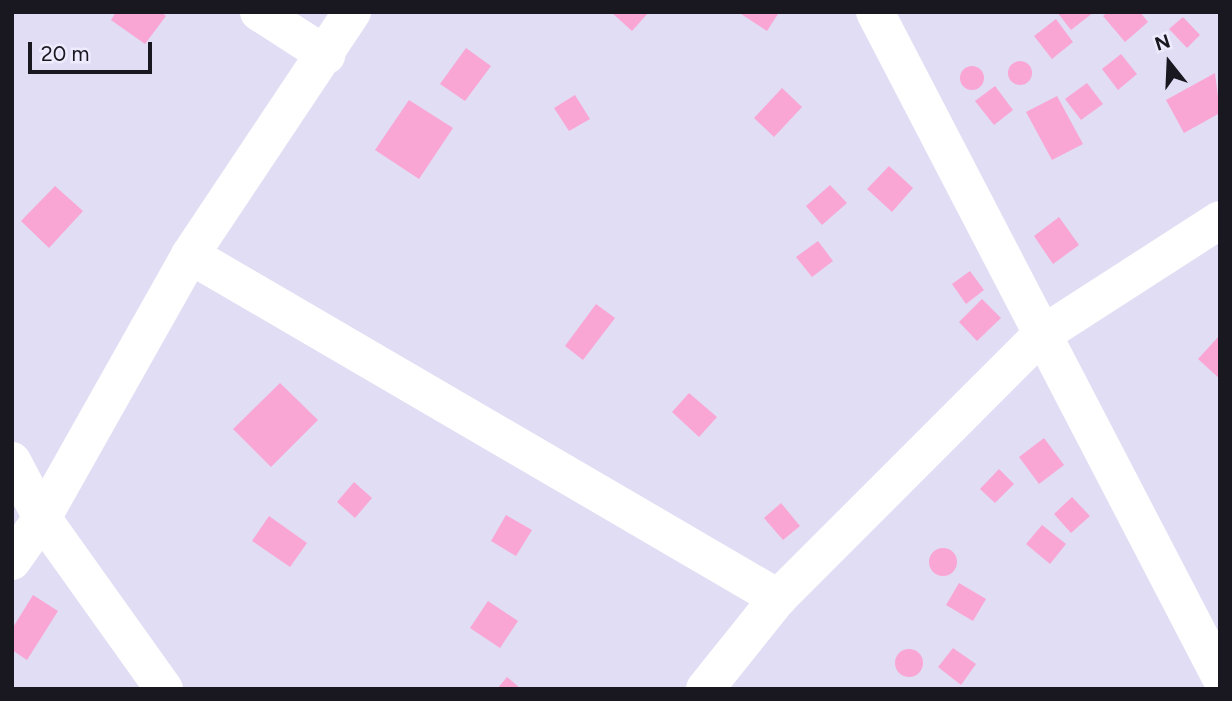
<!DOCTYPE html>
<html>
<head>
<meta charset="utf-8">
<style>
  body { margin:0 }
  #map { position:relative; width:1232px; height:701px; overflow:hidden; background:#e1ddf4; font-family:Figtree,sans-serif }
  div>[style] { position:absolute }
  .building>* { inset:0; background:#f9a6d4 }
  .round { border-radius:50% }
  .minor>* { height:38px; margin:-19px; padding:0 19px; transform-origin:19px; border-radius:19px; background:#fff }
  .tertiary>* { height:38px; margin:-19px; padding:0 19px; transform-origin:19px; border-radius:19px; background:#fff }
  span { translate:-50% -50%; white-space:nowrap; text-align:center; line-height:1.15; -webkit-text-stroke:5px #eeebfe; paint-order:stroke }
  .frame { position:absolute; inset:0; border:14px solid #19171f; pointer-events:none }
  .north { position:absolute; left:1134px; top:28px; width:70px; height:70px; -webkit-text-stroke:5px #eeebfe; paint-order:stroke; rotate:342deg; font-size:19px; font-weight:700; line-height:28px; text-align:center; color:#19171f }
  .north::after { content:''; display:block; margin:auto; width:24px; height:32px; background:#19171f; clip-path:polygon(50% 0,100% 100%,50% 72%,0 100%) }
  .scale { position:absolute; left:28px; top:42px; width:124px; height:32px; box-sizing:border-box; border:4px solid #19171f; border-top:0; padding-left:9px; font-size:21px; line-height:24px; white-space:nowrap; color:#19171f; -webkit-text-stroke:5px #eeebfe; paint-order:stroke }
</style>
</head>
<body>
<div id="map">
  <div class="building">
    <div style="clip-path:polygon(116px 12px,161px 12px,166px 16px,145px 44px,111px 20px)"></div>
    <div style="clip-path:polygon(611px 12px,649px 12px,632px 31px)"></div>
    <div style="clip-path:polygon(738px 12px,776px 12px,778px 14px,767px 31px)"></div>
    <div style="clip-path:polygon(1057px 12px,1094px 12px,1071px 30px)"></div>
    <div style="clip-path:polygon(1108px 12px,1140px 12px,1148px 22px,1125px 42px,1103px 16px)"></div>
    <div style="clip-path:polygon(1183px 17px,1200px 35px,1187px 48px,1169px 29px)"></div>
    <div style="clip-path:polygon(1056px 19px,1073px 42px,1052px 59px,1034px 36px)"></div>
    <div style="clip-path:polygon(466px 48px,491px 66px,465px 101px,440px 84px)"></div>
    <div style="clip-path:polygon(1121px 54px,1137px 74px,1118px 90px,1102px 69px)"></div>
    <div class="round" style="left:1008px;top:61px;width:24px;height:24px"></div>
    <div class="round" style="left:960px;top:66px;width:24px;height:24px"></div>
    <div style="clip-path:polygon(1215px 73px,1220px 113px,1184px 133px,1166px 100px)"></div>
    <div style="clip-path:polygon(1087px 83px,1103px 104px,1081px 120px,1065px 99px)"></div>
    <div style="clip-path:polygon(995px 86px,1013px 110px,994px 125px,975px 101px)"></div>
    <div style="clip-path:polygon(782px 88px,802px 107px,774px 137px,754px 118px)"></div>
    <div style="clip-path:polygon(575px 95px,590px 119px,569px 131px,554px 108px)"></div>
    <div style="clip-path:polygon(1057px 96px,1083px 144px,1052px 160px,1026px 112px)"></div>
    <div style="clip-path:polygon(409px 100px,453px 128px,419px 179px,375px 150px)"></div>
    <div style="clip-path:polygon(889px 166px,913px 188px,892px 212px,867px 189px)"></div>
    <div style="clip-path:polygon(830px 185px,847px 203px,822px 225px,806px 206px)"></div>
    <div style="clip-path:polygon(55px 186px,83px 211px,49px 248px,21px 221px)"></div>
    <div style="clip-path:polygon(1059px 217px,1079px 245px,1053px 264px,1034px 236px)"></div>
    <div style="clip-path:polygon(818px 241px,833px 261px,812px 277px,796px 257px)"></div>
    <div style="clip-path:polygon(970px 271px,984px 290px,966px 304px,952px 284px)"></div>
    <div style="clip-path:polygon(982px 299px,1001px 318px,977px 341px,959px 322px)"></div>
    <div style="clip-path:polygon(596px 304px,615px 318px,583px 360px,565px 346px)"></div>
    <div style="clip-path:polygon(1220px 335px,1220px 379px,1198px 359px)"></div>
    <div style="clip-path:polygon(280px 383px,318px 420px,271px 467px,233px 429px)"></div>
    <div style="clip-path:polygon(689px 393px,717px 417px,699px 437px,672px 412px)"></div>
    <div style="clip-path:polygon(1044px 438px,1064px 465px,1039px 484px,1019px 457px)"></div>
    <div style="clip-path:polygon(999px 469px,1014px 484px,995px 503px,980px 489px)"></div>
    <div style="clip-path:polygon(354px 482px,372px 498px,355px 518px,337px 502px)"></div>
    <div style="clip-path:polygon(1072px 497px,1090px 516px,1071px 533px,1054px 514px)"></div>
    <div style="clip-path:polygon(781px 503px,800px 526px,783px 540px,764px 518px)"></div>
    <div style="clip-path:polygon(506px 515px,532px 530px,516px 556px,491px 541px)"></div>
    <div style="clip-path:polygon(269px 516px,307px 543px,290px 567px,252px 541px)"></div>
    <div style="clip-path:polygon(1042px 525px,1066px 544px,1050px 564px,1026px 544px)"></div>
    <div class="round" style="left:929px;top:548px;width:28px;height:28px"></div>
    <div style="clip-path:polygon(959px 583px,986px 599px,973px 621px,946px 605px)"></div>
    <div style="clip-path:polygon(33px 595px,58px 611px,27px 660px,12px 650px,12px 629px)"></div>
    <div style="clip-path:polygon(488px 601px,518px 621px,500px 648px,470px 628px)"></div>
    <div style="clip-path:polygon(953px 648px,976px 664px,961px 685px,938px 667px)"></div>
    <div class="round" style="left:895px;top:649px;width:28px;height:28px"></div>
    <div style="clip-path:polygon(507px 677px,521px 689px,497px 689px)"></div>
  </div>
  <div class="minor">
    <div style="left:259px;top:12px;width:80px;rotate:32.7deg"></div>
    <div style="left:875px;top:12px;width:748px;rotate:62.54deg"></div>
    <div style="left:190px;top:255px;width:681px;rotate:30.26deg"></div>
    <div style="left:12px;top:461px;width:64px;rotate:62.2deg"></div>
    <div style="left:42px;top:518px;width:210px;rotate:54.5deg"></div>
    <div style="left:705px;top:689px;width:117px;rotate:-51.3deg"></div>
    <div style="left:778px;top:598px;width:371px;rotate:-45deg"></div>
    <div style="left:1040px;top:336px;width:214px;rotate:-32.8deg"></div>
  </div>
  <div class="tertiary">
    <div style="left:12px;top:561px;width:52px;rotate:-55.1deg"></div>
    <div style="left:42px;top:518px;width:302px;rotate:-60.6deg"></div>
    <div style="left:190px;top:255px;width:292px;rotate:-56.3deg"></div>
  </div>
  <div class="frame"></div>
  <div class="north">N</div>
  <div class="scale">20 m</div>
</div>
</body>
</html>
